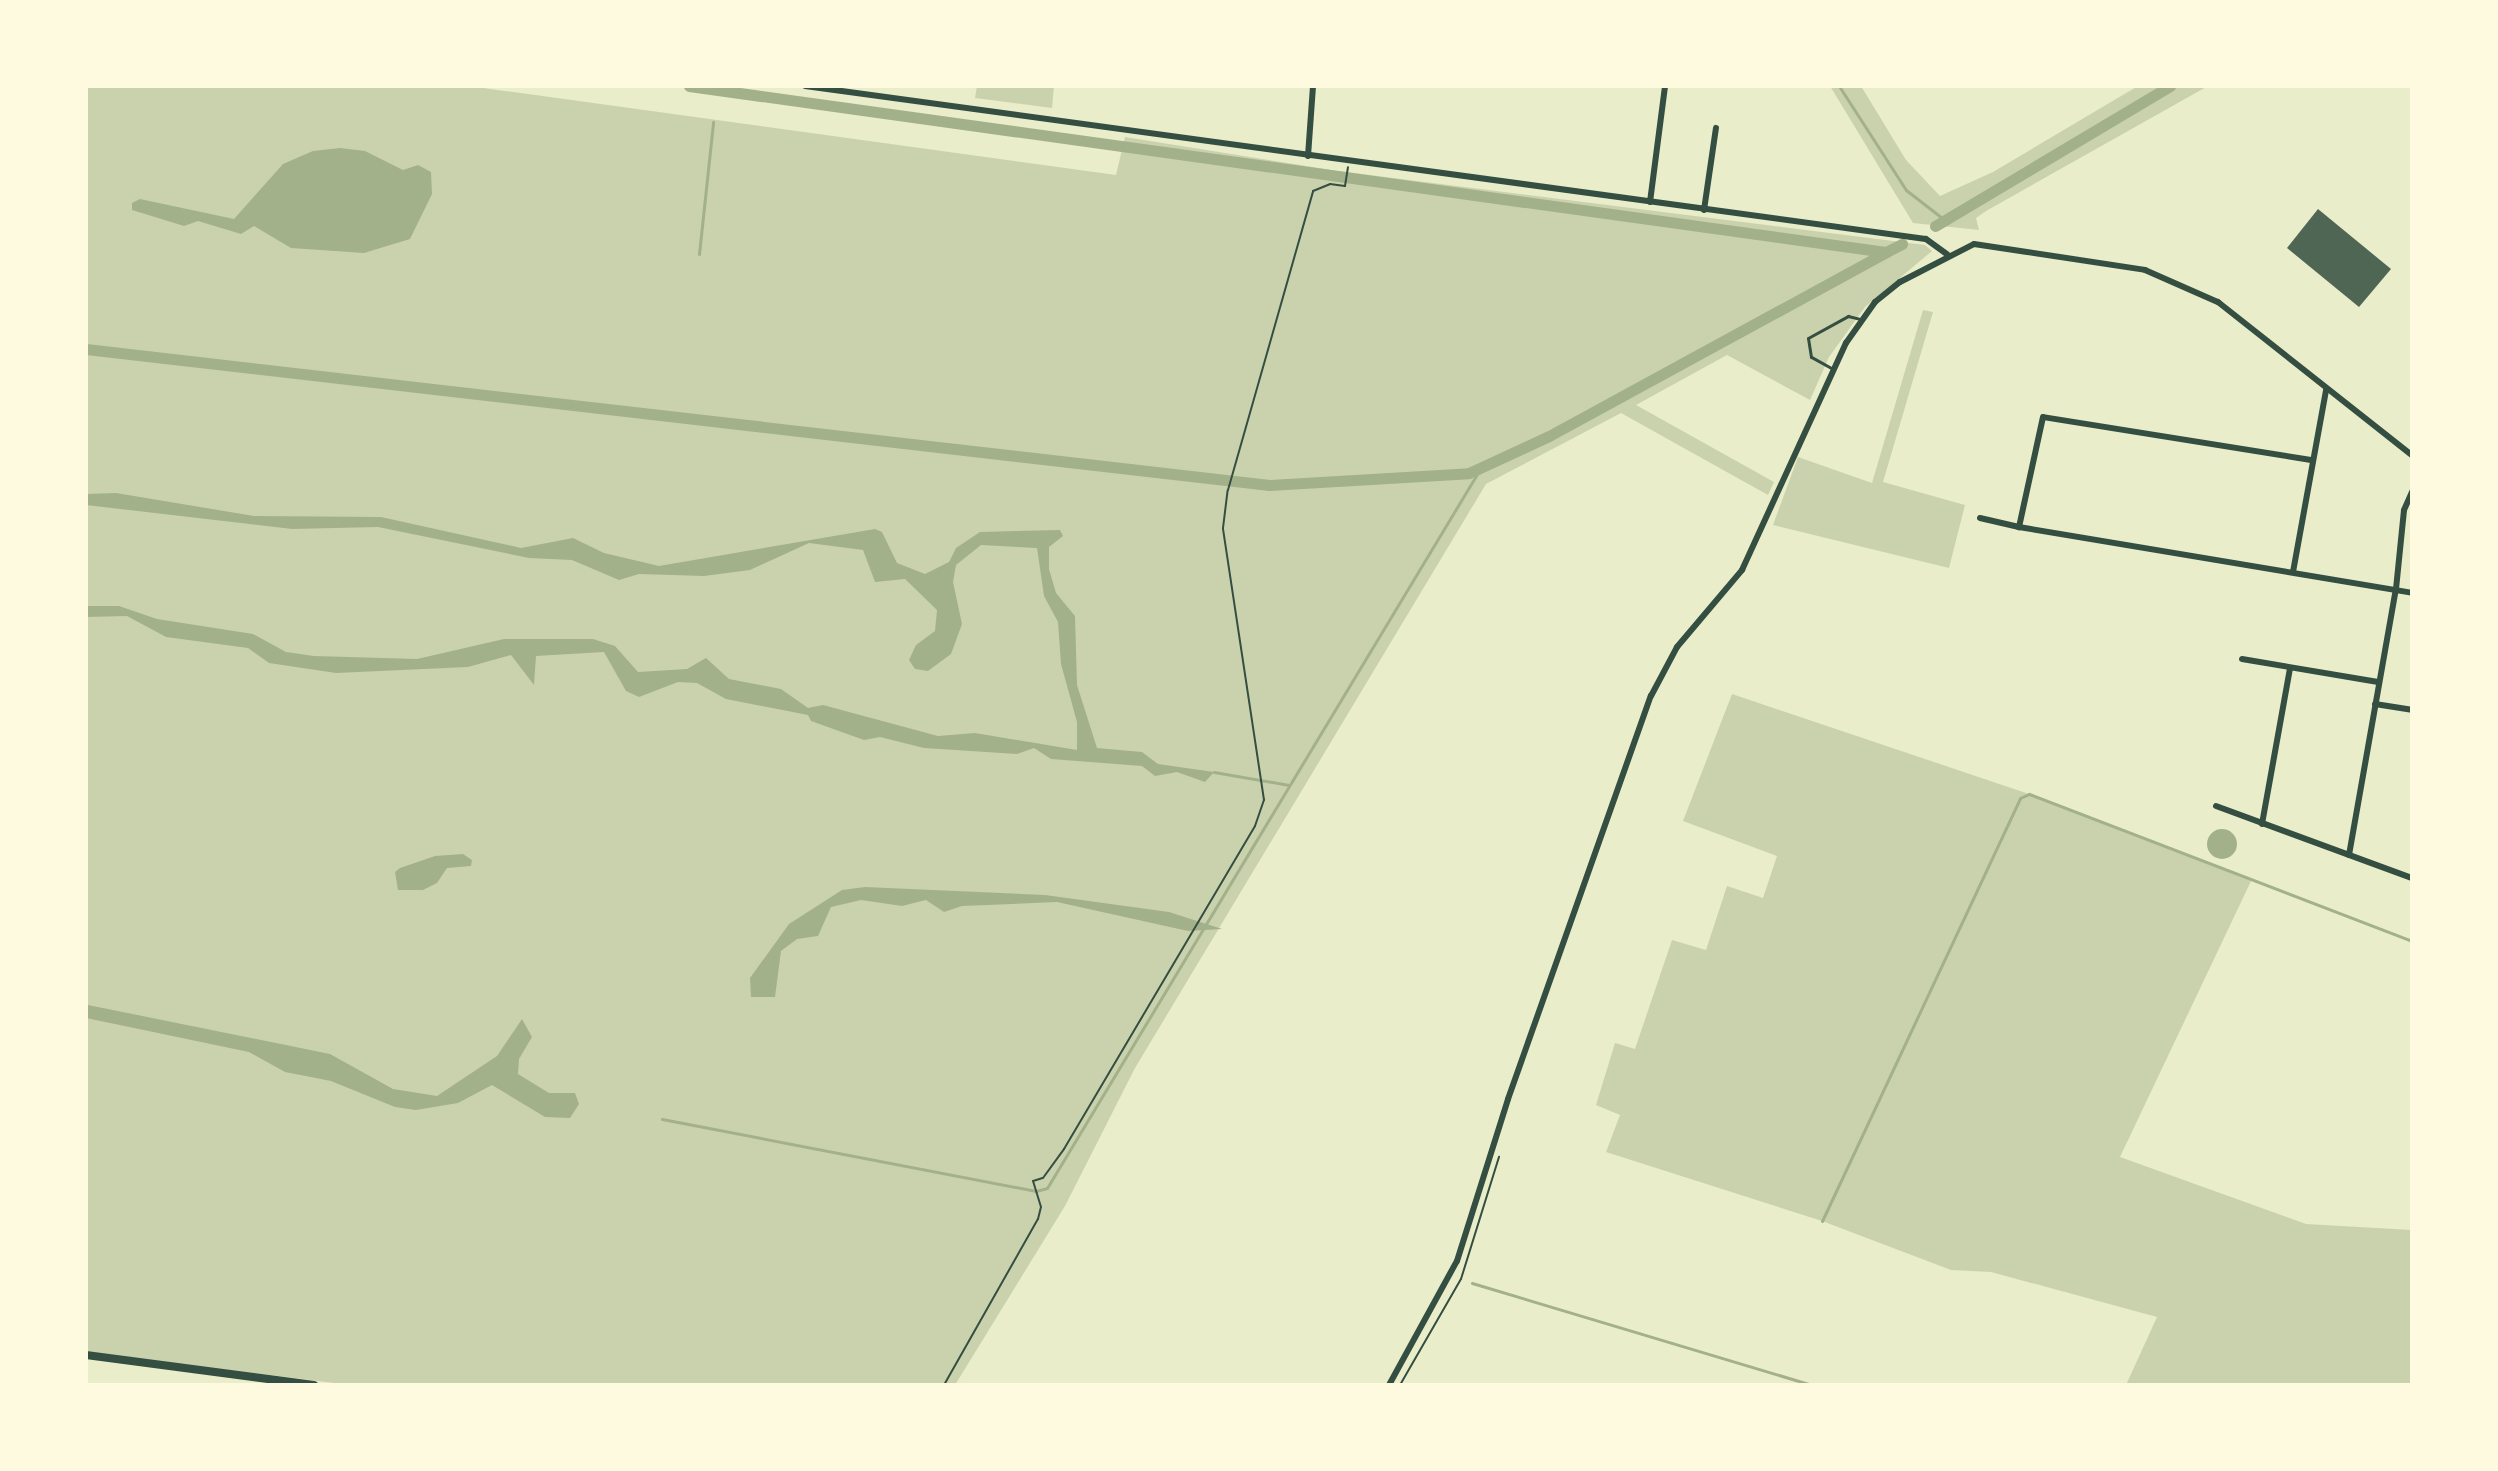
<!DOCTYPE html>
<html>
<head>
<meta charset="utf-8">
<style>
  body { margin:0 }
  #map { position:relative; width:2498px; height:1471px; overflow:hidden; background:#e9edc9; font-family:"Space Grotesk",sans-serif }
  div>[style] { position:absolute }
  .green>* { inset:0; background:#cad2ad }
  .water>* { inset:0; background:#a3b18a }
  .round { border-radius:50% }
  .stream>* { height:3px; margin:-1.5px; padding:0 1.5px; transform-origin:1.5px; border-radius:1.5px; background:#a3b18a }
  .canal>* { height:11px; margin:-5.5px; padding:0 5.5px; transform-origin:5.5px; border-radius:5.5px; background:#a3b18a }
  .building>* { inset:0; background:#4f6655 }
  .path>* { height:2px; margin:-1px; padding:0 1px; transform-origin:1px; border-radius:1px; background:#344e41 }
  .service>* { height:3px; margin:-1.5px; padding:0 1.5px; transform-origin:1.5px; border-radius:1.5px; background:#344e41 }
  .minor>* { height:6px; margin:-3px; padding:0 3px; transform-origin:3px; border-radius:3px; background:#344e41 }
  .secondary>* { height:8px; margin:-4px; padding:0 4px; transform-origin:4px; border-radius:4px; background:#344e41 }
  span { translate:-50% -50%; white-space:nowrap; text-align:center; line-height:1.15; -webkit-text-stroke:8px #fefae0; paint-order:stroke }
  .frame { position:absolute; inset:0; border:88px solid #fefae0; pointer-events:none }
</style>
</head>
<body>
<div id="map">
  <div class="green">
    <div style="clip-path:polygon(86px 86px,469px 86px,1116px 175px,1125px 137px,1338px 171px,1925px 245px,1932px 251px,1865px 307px,1829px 357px,1810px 400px,1727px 355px,1636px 405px,1774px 482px,1768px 495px,1621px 413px,1486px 484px,1135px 1068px,1065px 1206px,955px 1385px,350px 1385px,86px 1352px)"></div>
    <div style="clip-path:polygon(977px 86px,1054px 86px,1052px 108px,975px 98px)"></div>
    <div style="clip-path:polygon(1830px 86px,1861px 86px,1906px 160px,1940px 196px,1993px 172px,2138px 86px,2208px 86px,1986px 211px,1976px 218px,1979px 230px,1913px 223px)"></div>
    <div style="clip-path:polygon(1923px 310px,1933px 312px,1883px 482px,1965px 505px,1949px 568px,1773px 525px,1798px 457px,1872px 483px)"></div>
    <div style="clip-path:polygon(1732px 694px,2029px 794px,2252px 879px,2120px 1157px,2306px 1224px,2412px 1230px,2412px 1385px,2126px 1385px,2157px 1317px,1991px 1272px,1951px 1270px,1822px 1221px,1606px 1152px,1620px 1115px,1596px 1105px,1615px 1043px,1635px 1049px,1672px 940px,1706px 950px,1727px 886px,1763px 898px,1777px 856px,1683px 821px)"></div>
  </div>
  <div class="water">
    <div style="clip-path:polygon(340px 148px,365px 151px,403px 170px,418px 165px,431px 172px,432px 194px,410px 239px,364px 253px,291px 248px,254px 226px,241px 234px,198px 221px,184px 226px,132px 210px,132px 203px,140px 199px,234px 219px,283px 164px,313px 151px)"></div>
    <div style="clip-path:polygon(116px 493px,254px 516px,381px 517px,521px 548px,573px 538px,604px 553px,659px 566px,875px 529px,882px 532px,897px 563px,925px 574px,949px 562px,956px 548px,980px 532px,1060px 530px,1063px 536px,1049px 547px,1049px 569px,1056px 593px,1075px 616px,1077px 685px,1097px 748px,1142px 752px,1158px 764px,1214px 772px,1205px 782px,1177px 772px,1155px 776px,1142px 766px,1051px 759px,1034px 748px,1017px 754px,924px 748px,880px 737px,864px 740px,811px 721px,808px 715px,726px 699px,697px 683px,678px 682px,639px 697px,626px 691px,604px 652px,536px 656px,534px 685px,511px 655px,468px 667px,336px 673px,269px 663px,248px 648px,166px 637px,127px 616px,86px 617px,86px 606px,119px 606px,157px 619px,253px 634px,286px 652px,314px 656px,417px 659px,504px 639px,593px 639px,615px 646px,638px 672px,687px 669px,706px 658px,729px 679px,781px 689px,808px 708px,823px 705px,938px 736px,975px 733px,1077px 750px,1077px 722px,1061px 664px,1058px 622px,1044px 596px,1037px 548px,981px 545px,956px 565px,953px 582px,962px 624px,951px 654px,928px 671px,915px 669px,909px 660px,916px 645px,935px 631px,937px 610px,905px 579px,875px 582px,863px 550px,809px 543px,750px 570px,704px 576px,639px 574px,619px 580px,572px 560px,529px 558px,378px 527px,292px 529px,86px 505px,86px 494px)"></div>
    <div class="round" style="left:2207px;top:829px;width:30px;height:30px"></div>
    <div style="clip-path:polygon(463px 854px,472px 860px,471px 866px,447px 868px,437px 883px,423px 890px,398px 890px,395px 872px,400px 868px,435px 856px)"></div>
    <div style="clip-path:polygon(865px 887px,1045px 895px,1169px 912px,1222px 929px,1188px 931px,1057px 902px,962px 906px,944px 912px,926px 900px,902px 906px,861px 900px,831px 907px,818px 936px,797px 939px,781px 951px,775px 997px,751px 997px,750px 978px,789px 924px,842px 890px)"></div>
    <div style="clip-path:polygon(88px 1005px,330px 1054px,393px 1089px,437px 1096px,497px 1056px,522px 1019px,532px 1037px,519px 1059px,518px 1074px,549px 1093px,575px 1093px,579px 1104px,570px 1118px,545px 1117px,492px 1085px,458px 1103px,416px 1110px,395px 1107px,331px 1081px,285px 1072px,249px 1052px,86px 1018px)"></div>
  </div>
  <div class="stream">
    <div style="left:1839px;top:86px;width:124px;rotate:57.2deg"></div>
    <div style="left:1906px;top:190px;width:51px;rotate:37.8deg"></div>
    <div style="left:699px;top:254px;width:133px;rotate:-83.9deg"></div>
    <div style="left:1214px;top:772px;width:76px;rotate:9.8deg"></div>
    <div style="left:662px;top:1119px;width:381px;rotate:10.9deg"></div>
    <div style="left:1036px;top:1191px;width:11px;rotate:-15deg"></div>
    <div style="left:1047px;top:1188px;width:845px;rotate:-58.94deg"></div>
    <div style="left:1822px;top:1221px;width:467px;rotate:-64.9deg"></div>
    <div style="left:2020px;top:798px;width:10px;rotate:-24deg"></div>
    <div style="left:2029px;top:794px;width:410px;rotate:21deg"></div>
    <div style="left:1472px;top:1283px;width:354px;rotate:16.7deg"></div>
  </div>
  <div class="canal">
    <div style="left:689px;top:86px;width:1208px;rotate:7.9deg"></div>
    <div style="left:1886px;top:252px;width:18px;rotate:-27deg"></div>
    <div style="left:1935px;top:226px;width:274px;rotate:-30.8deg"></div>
    <div style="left:86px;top:349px;width:1191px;rotate:6.56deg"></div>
    <div style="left:1269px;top:485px;width:200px;rotate:-3.4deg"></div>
    <div style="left:1469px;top:473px;width:88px;rotate:-24.8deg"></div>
    <div style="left:1549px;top:436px;width:384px;rotate:-28.6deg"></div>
  </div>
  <div class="building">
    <div style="clip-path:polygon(2318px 209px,2391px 269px,2359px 307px,2287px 248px)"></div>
  </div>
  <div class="path">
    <div style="left:944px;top:1385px;width:191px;rotate:-60.5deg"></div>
    <div style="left:1038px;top:1219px;width:12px;rotate:-76deg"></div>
    <div style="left:1041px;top:1207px;width:27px;rotate:-107deg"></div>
    <div style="left:1033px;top:1181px;width:10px;rotate:-17deg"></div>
    <div style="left:1043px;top:1178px;width:36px;rotate:-54deg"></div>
    <div style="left:1064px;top:1149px;width:375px;rotate:-59.4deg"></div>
    <div style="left:1255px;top:826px;width:28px;rotate:-71deg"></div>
    <div style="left:1264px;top:800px;width:275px;rotate:-98.6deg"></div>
    <div style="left:1223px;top:528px;width:38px;rotate:-83deg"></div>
    <div style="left:1228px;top:490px;width:311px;rotate:-74.1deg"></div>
    <div style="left:1313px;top:191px;width:18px;rotate:-22deg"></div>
    <div style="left:1330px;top:184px;width:15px;rotate:8deg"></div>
    <div style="left:1345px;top:186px;width:19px;rotate:-81deg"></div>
    <div style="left:1400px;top:1385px;width:122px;rotate:-60.1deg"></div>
    <div style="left:1461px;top:1279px;width:128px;rotate:-72.7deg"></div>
  </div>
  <div class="service">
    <div style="left:1833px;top:369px;width:25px;rotate:-151deg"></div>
    <div style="left:1811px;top:357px;width:19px;rotate:-99deg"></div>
    <div style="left:1808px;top:338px;width:46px;rotate:-28.8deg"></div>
    <div style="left:1848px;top:316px;width:12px;rotate:14deg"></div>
  </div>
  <div class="minor">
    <div style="left:805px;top:86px;width:1131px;rotate:7.77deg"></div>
    <div style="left:1926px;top:239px;width:26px;rotate:36deg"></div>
    <div style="left:1308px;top:156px;width:70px;rotate:-85.9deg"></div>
    <div style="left:1650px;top:202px;width:117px;rotate:-82.6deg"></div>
    <div style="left:1704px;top:210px;width:83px;rotate:-81.7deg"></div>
    <div style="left:2311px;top:460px;width:271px;rotate:-170.9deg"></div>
    <div style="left:2043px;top:417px;width:113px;rotate:102.3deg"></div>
    <div style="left:2019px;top:527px;width:399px;rotate:9.5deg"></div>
    <div style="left:1980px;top:518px;width:40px;rotate:13deg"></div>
    <div style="left:2293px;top:572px;width:185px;rotate:-79.7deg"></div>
    <div style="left:2242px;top:659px;width:138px;rotate:9.6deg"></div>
    <div style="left:2375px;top:704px;width:37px;rotate:9deg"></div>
    <div style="left:2216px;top:806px;width:209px;rotate:20.2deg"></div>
    <div style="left:2262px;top:824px;width:158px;rotate:-79.8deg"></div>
    <div style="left:2349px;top:855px;width:270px;rotate:-80deg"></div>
    <div style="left:2396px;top:589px;width:79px;rotate:-84.2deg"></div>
    <div style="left:2404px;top:510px;width:20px;rotate:-66deg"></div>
    <div style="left:1389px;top:1385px;width:141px;rotate:-61.3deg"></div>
    <div style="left:1457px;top:1261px;width:170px;rotate:-72.5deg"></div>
    <div style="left:1508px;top:1099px;width:428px;rotate:-70.5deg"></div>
    <div style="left:1651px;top:696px;width:55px;rotate:-62deg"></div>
    <div style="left:1677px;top:647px;width:101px;rotate:-49.8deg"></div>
    <div style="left:1742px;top:570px;width:250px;rotate:-65.4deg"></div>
    <div style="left:1846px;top:343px;width:50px;rotate:-54.7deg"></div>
    <div style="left:1875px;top:302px;width:32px;rotate:-39deg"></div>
    <div style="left:1900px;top:282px;width:83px;rotate:-27.2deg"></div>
    <div style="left:1974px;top:244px;width:173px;rotate:8.6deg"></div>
    <div style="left:2145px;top:270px;width:80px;rotate:23.7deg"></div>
    <div style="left:2218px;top:302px;width:247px;rotate:38.3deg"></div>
  </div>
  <div class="secondary">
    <div style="left:86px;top:1355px;width:230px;rotate:7.5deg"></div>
  </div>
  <div class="frame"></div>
</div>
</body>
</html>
